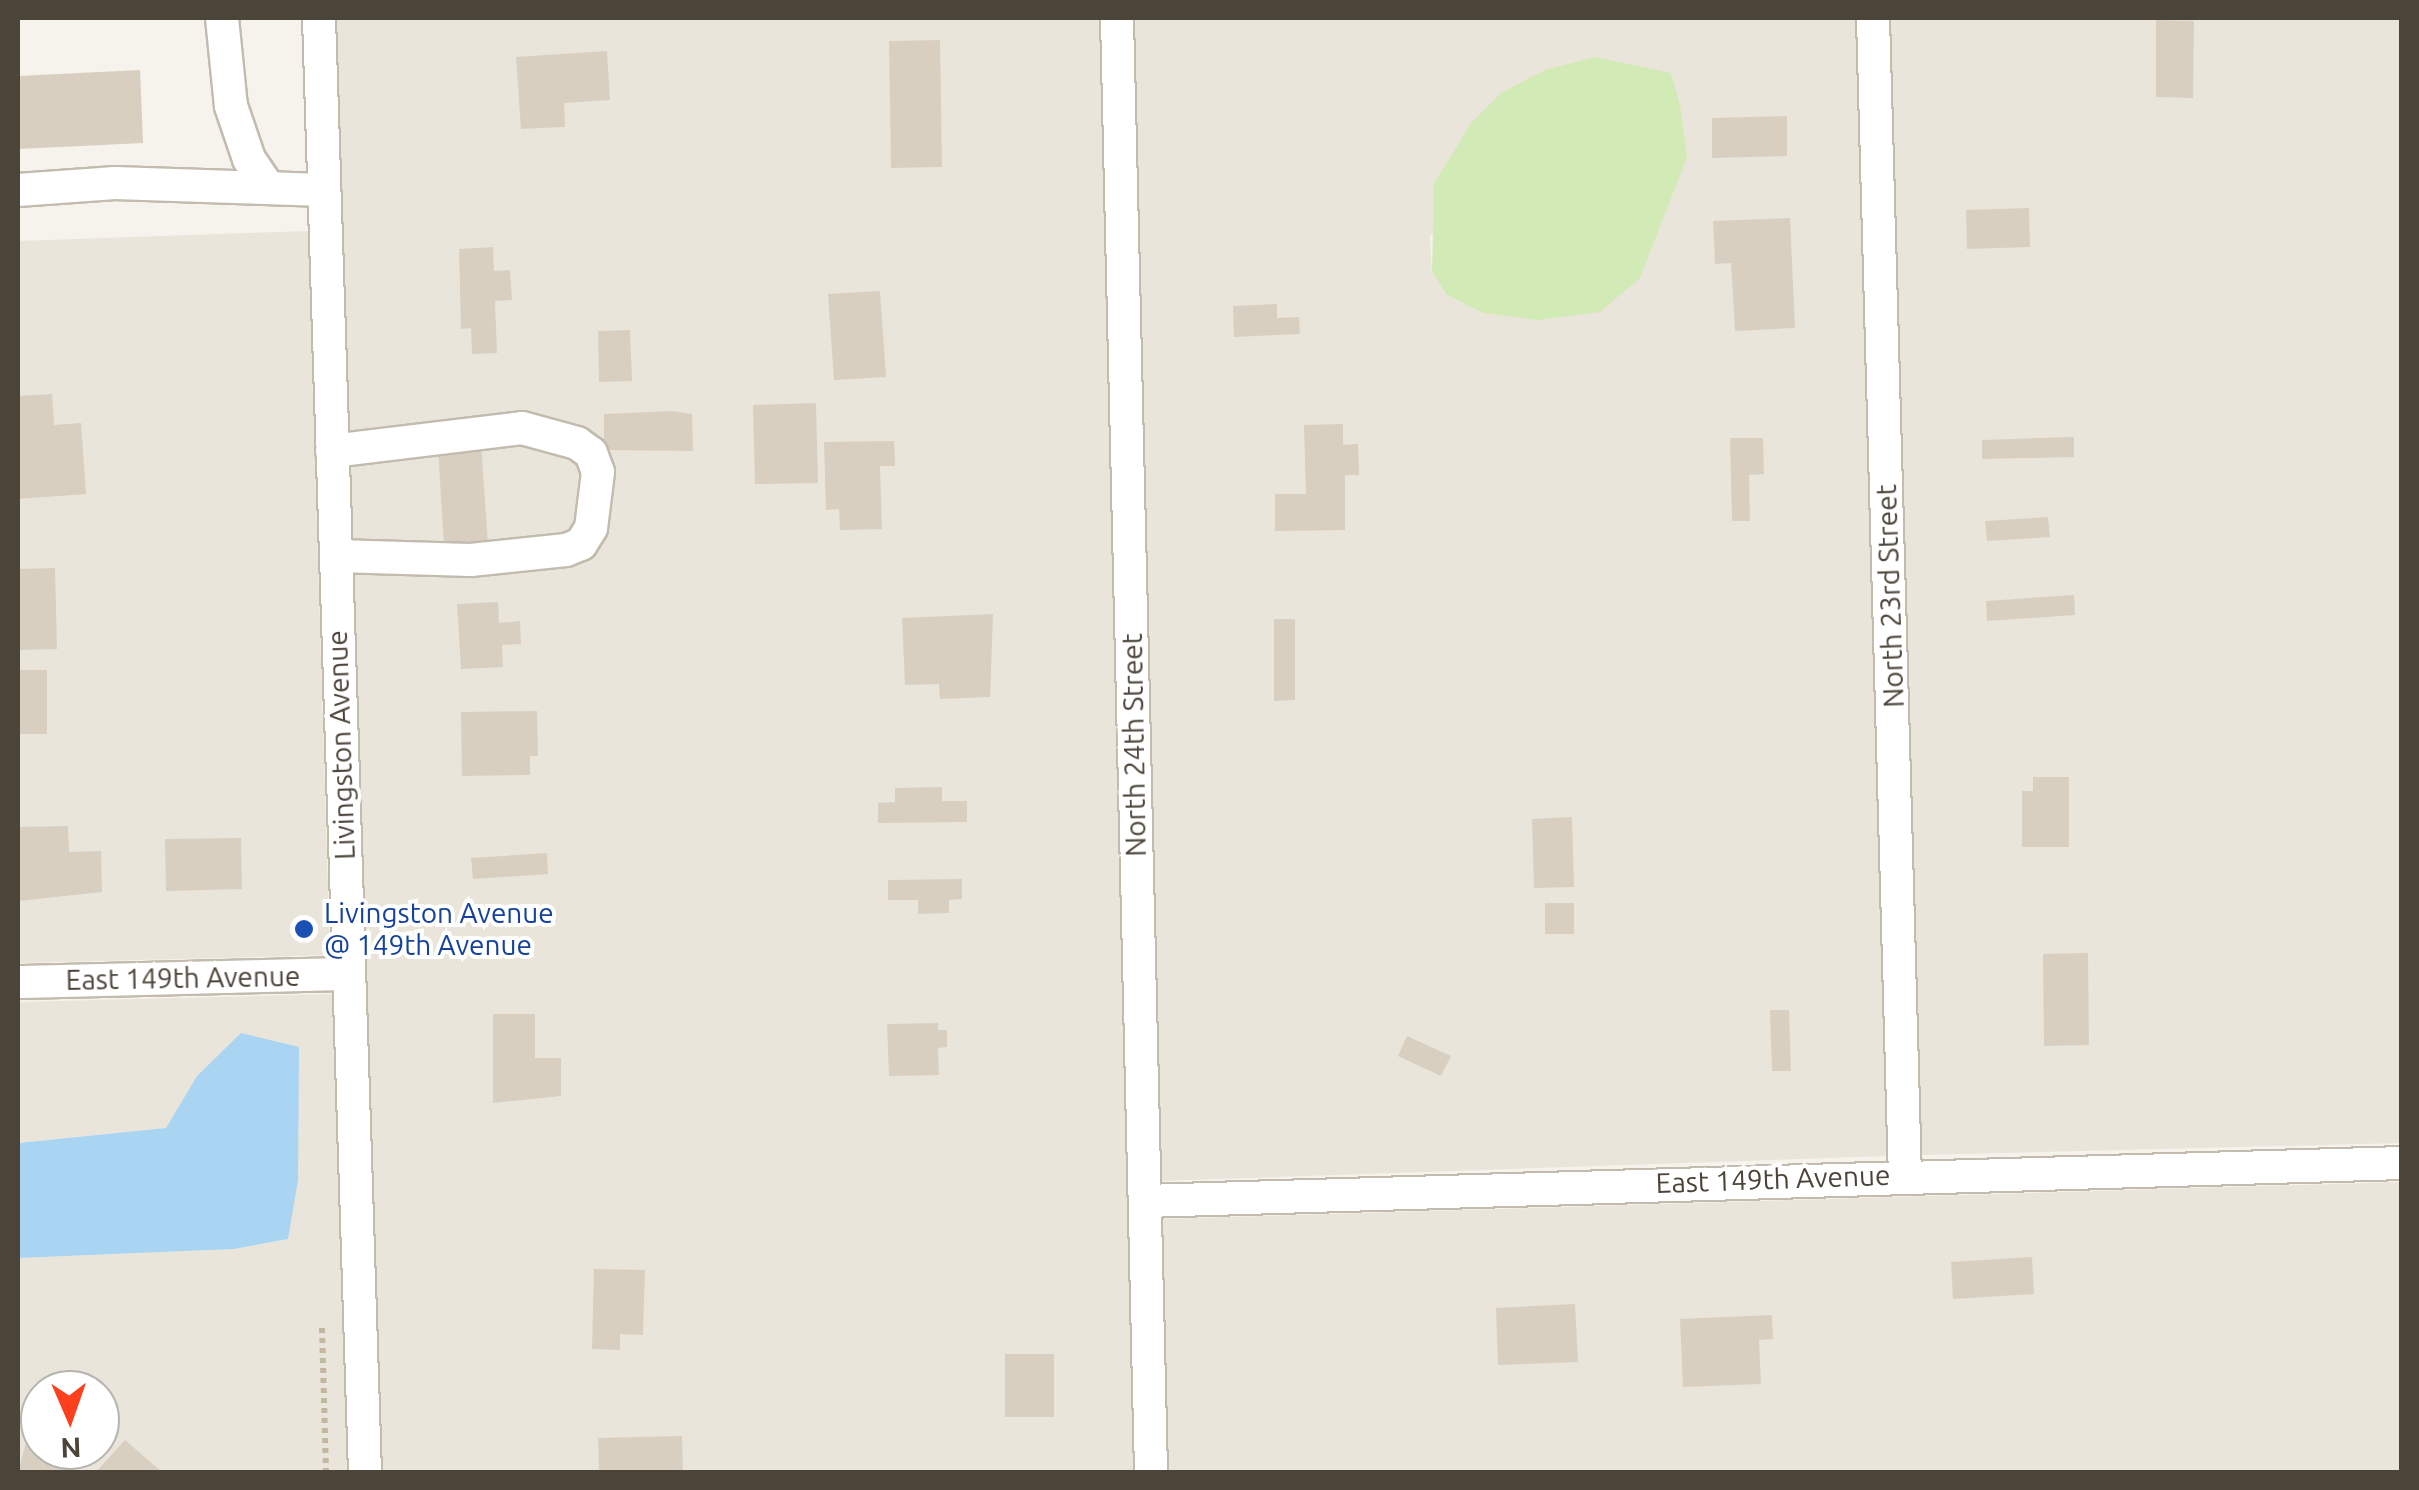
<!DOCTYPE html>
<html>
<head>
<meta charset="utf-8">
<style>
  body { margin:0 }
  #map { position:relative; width:2419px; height:1490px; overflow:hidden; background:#f6f3ec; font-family:Ubuntu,sans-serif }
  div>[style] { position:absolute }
  .residential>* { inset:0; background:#eae5da }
  .green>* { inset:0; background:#d2eab5 }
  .water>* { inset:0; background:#a9d4f2 }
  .building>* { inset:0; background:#d8cfc1 }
  .path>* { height:6px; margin-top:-3px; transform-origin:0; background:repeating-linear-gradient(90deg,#c4b79f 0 5px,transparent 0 10px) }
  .roads { filter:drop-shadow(2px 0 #c2bbae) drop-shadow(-2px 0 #c2bbae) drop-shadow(0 2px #c2bbae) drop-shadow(0 -2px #c2bbae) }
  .minor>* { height:32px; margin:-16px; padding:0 16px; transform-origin:16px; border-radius:16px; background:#fff }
  .dots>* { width:28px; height:28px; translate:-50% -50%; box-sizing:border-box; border:5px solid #fff; border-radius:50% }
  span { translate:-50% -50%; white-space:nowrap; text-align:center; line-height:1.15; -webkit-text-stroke:8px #fff; paint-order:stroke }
  .street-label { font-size:28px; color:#4b4439 }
  .transit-label { font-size:28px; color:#164399 }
  .left { translate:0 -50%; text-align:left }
  .frame { position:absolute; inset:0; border:20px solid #4b4439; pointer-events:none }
  .north { position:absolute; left:20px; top:1370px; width:100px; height:100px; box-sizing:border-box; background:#fff; border:2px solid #b7b4b0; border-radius:50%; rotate:178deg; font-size:28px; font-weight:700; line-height:40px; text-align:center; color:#4b4439 }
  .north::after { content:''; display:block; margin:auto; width:35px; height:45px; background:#fc3f1d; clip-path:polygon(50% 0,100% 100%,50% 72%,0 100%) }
</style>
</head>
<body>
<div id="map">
  <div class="residential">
    <div style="clip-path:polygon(336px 18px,1100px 18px,1134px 1472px,381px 1472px)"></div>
    <div style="clip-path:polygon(evenodd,1134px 18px,1856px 18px,1888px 1156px,1161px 1181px,1134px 18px,1671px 73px,1687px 157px,1446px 294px,1432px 272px,1430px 236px,1671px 73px)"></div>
    <div style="clip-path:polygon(1890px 18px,2401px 18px,2401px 1143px,1922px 1155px)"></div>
    <div style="clip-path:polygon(308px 231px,330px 955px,18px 963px,18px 241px)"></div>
    <div style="clip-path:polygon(evenodd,332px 994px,347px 1472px,18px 1472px,18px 1258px,234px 1249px,288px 1239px,299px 1130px,197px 1076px,166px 1128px,18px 1143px,18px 1002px,332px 994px,40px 1390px,100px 1390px,100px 1450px,40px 1450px,40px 1390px)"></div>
    <div style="clip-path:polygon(2401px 1182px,2401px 1472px,1168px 1472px,1162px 1219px)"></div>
  </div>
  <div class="green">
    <div style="clip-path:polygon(1595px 57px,1671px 73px,1680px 105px,1687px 157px,1640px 278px,1600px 312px,1537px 320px,1483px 313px,1446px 294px,1432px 272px,1434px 183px,1472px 122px,1501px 93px,1545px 70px)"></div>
  </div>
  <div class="water">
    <div style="clip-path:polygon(241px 1033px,299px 1047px,298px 1180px,288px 1239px,234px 1249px,18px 1258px,18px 1143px,166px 1128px,197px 1076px)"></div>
  </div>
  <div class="building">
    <div style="clip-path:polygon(2156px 20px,2194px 21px,2193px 98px,2156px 97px)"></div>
    <div style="clip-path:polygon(940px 40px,942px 167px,891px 168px,889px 41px)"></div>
    <div style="clip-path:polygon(607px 51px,610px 100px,564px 103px,565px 127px,521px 129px,516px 57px)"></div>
    <div style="clip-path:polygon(140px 70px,143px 143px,18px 149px,18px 76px)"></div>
    <div style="clip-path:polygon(1787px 116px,1787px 156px,1712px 158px,1712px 118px)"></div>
    <div style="clip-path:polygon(2029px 208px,2030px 247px,1967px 249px,1966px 210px)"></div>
    <div style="clip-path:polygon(1790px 218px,1795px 328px,1735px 331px,1731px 263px,1715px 264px,1713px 221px)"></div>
    <div style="clip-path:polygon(493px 247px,494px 271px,510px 270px,512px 300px,495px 301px,497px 353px,472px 354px,471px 328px,461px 329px,459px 249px)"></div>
    <div style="clip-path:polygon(880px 291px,886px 377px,834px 380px,828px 294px)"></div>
    <div style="clip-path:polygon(1277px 304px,1277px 318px,1299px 317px,1300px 334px,1234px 337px,1233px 306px)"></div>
    <div style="clip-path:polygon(630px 330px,632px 381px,599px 382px,598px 331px)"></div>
    <div style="clip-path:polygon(52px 394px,54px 425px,81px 423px,86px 494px,18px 499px,18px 396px)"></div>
    <div style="clip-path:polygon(816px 403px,818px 483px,755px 484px,753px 405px)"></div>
    <div style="clip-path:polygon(672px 411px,692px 414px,693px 451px,604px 450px,604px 414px)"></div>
    <div style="clip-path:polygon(1343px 424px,1343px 445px,1358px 444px,1359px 475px,1345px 475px,1345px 530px,1275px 531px,1275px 494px,1306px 494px,1304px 425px)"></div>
    <div style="clip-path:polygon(2074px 437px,2074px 457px,1982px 459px,1982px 440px)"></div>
    <div style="clip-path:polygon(1730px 438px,1763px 438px,1764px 474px,1749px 475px,1750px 521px,1732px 521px)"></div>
    <div style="clip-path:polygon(894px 441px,895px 466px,880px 466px,882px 529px,840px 530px,839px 509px,826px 510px,824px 442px)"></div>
    <div style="clip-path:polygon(481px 443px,488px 544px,444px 547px,438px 447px)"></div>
    <div style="clip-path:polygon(2048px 517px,2050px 537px,1987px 541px,1985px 521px)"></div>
    <div style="clip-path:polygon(55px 568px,57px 649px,18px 650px,18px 569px)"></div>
    <div style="clip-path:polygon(2074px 595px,2075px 615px,1987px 621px,1986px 601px)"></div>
    <div style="clip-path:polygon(498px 602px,499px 623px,520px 621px,521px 644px,502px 645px,503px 667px,461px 669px,457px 604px)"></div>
    <div style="clip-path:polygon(993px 614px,990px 697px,940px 699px,939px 684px,905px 685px,902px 618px)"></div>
    <div style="clip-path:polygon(1274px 619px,1295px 619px,1295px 700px,1274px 701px)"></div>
    <div style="clip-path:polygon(18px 670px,47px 670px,47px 734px,18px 734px)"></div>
    <div style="clip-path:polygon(537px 711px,538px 756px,530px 756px,530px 775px,462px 776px,461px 712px)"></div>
    <div style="clip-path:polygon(2033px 777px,2069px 777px,2069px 847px,2022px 847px,2022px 791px,2033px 791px)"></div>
    <div style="clip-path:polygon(942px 787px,942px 801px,967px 801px,967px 822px,878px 823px,878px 803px,895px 802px,895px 788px)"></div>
    <div style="clip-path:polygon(1572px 817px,1574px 887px,1534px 888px,1532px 819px)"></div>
    <div style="clip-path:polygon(68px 826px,69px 852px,101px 851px,102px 892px,18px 901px,18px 827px)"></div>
    <div style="clip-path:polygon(241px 838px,242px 889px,166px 891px,165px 839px)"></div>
    <div style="clip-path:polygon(547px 853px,548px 874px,473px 879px,471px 858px)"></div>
    <div style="clip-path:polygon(962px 879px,962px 899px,949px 900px,949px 913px,918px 914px,918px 900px,888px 900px,888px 880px)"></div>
    <div style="clip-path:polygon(1545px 903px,1574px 903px,1574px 934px,1545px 934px)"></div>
    <div style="clip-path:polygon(2088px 953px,2089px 1045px,2044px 1046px,2043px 954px)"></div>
    <div style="clip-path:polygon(1770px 1010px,1789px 1010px,1791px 1071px,1772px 1071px)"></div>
    <div style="clip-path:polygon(493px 1014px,535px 1014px,535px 1058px,561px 1058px,561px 1096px,493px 1103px)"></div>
    <div style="clip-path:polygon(938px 1023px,938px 1030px,947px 1030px,947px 1047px,938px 1048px,939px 1075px,889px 1076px,887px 1024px)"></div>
    <div style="clip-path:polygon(1407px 1036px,1451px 1056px,1441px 1076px,1398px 1056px)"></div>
    <div style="clip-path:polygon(2032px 1257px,2034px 1294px,1953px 1299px,1951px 1262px)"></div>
    <div style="clip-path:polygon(594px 1269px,645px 1270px,643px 1335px,620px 1334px,620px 1350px,592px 1349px)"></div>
    <div style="clip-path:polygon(1575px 1304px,1578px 1362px,1498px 1365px,1496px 1308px)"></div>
    <div style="clip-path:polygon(1772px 1315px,1773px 1339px,1759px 1340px,1761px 1384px,1683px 1387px,1680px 1319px)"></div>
    <div style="clip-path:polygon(1005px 1354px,1054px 1354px,1054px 1417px,1005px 1417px)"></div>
    <div style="clip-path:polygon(33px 1417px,40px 1419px,40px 1450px,77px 1450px,71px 1472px,18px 1472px)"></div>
    <div style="clip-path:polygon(682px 1436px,683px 1472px,599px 1472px,598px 1438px)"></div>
    <div style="clip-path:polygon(125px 1440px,162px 1472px,96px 1472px)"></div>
  </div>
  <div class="path">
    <div style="left:322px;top:1328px;width:144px;rotate:88.4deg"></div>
  </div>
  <div class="roads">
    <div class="minor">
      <div style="left:222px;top:18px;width:88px;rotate:84.2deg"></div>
      <div style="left:231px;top:106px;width:56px;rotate:71.2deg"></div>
      <div style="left:249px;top:159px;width:32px;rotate:56deg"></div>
      <div style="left:319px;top:18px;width:1455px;rotate:88.19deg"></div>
      <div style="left:1117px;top:18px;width:1454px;rotate:88.66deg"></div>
      <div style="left:1873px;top:18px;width:1157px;rotate:88.42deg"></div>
      <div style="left:18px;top:190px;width:97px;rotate:-4.1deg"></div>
      <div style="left:115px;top:183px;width:209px;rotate:1.9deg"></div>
      <div style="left:332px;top:451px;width:191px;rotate:-6.9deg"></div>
      <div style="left:522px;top:428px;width:57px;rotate:15.3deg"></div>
      <div style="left:577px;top:443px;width:17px;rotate:36deg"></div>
      <div style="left:591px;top:453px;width:20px;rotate:70deg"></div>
      <div style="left:598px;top:472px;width:56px;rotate:97.1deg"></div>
      <div style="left:591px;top:528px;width:19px;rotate:122deg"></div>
      <div style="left:581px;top:544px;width:16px;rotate:158deg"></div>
      <div style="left:566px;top:550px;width:96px;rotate:174deg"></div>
      <div style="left:471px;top:560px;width:135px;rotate:-178.3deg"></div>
      <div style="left:18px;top:982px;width:330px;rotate:-1.4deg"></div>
      <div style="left:1145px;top:1201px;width:1258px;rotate:-1.73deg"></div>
    </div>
  </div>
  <div class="dots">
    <div style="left:304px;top:929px;background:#1a4fb4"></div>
  </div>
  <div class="street-label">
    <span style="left:1890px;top:596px;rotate:-92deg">North 23rd Street</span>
    <span style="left:341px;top:745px;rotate:-92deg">Livingston Avenue</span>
    <span style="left:1134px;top:745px;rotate:-91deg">North 24th Street</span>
    <span style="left:183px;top:978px;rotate:-1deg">East 149th Avenue</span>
    <span style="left:1773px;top:1179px;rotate:-2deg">East 149th Avenue</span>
  </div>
  <div class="transit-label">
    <span class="left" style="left:324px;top:929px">Livingston Avenue<br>@ 149th Avenue</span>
  </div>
  <div class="frame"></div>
  <div class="north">N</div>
</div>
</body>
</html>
